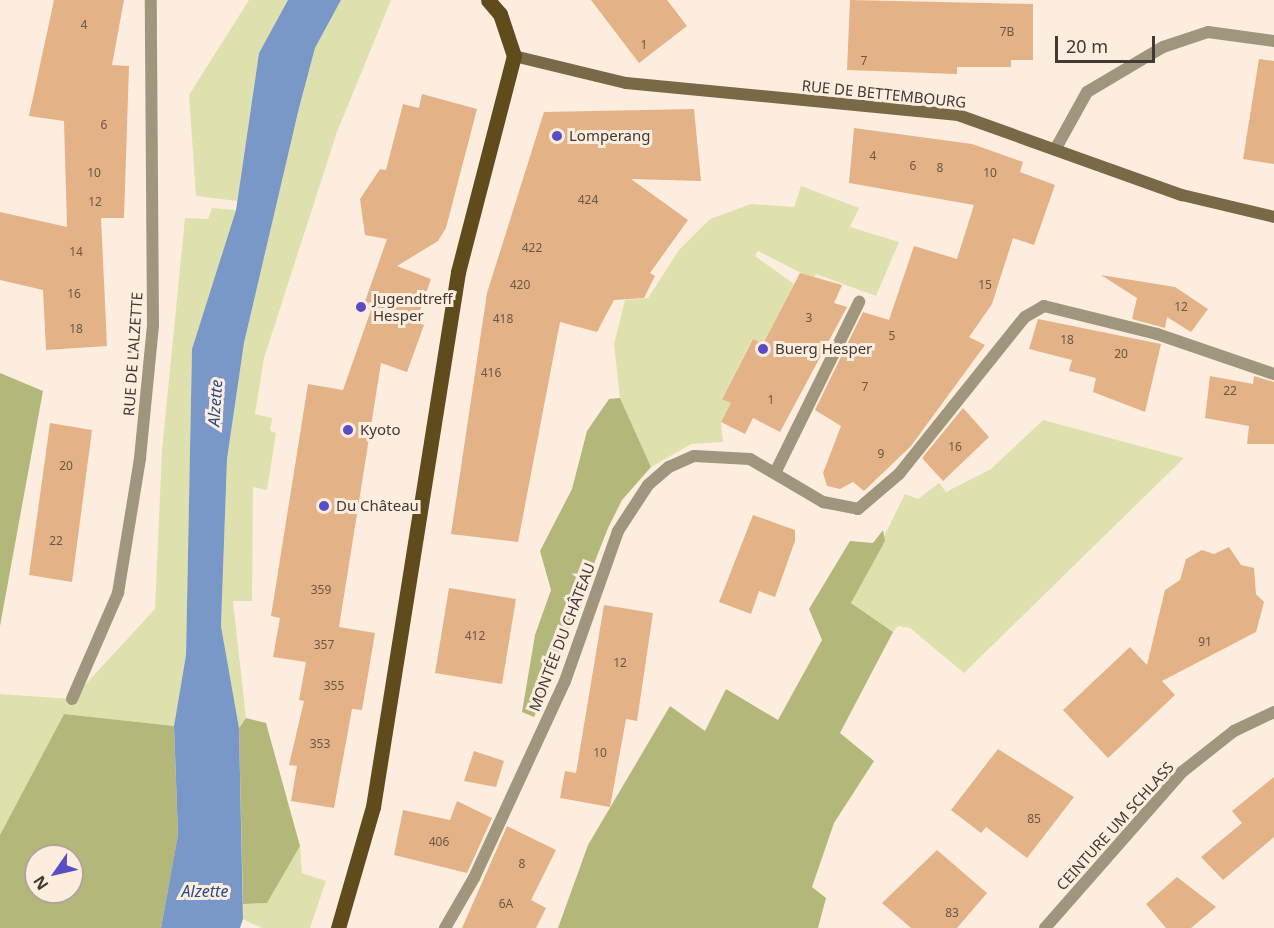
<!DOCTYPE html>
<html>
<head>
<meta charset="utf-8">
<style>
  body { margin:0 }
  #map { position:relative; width:1274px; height:928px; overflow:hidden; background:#fdeddf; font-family:"Noto Sans",sans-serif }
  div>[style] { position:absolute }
  .green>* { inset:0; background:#dee1ad }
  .forest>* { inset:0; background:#b4b77a }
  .water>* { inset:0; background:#7998c8 }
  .building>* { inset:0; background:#e3b287 }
  .minor>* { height:12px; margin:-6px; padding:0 6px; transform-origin:6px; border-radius:6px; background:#a0957d }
  .secondary>* { height:12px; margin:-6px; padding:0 6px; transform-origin:6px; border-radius:6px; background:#7a6946 }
  .primary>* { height:15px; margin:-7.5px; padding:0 7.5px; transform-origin:7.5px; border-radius:7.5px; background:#5f4b1c }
  .dots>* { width:16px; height:16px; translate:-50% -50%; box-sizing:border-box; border:3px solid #fdeddf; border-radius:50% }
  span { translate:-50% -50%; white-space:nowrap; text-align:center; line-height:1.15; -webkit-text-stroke:6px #fdeddf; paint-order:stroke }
  .number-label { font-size:12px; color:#6a5748 }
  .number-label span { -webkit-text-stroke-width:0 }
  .street-label { font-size:15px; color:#413933 }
  .poi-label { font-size:15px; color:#413933 }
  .left { translate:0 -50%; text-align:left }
  .water-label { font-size:16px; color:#264c89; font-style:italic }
  .north { position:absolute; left:24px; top:844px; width:60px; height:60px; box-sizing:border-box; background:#fdeddf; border:2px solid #b2a59a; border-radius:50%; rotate:236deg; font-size:16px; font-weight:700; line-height:24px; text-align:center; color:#413933 }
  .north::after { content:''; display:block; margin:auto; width:21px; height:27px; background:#594dc5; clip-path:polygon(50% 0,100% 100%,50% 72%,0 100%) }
  .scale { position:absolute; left:1055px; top:36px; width:100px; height:27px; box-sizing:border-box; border:3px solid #413933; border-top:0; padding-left:8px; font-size:18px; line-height:21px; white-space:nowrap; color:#413933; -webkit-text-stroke:4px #fdeddf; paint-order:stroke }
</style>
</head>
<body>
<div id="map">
  <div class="green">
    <div style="clip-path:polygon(249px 0,288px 0,259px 53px,237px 201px,196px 196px,189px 95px)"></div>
    <div style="clip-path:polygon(341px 0,391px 0,337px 132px,264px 358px,255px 414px,272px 418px,270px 431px,276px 433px,267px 490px,253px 487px,252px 601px,233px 601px,246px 718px,239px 728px,221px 626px,227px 459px,244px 343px,299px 108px,315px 48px)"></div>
    <div style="clip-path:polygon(801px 186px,859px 208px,850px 227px,899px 242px,876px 296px,816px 274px,813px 279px,758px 251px,755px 256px,794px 284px,763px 344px,752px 340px,722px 398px,731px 403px,721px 422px,723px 442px,691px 444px,651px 467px,620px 398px,614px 344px,625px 300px,648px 298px,679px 250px,710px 219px,751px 204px,794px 207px)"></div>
    <div style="clip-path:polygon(212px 208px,236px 210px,192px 349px,186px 655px,174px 726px,64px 714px,0 835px,0 694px,72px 699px,155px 609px,162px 450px,185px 218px,208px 219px)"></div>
    <div style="clip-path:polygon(1043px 420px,1184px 458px,964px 673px,910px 628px,898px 626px,893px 632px,851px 603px,905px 494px,918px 499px,939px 483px,946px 492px,991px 469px)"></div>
    <div style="clip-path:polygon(300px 846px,302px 873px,326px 881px,310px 928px,262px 928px,243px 919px,243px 904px,267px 903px)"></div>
  </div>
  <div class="forest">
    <div style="clip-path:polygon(0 373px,43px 391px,0 626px)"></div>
    <div style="clip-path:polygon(620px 398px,651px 467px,622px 500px,608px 528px,534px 717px,522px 712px,535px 635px,551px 590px,540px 551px,572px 489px,587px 431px,609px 399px)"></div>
    <div style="clip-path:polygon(883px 530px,885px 541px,851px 603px,893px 632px,840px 733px,874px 761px,834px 823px,812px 887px,826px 898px,818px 928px,558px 928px,588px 845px,670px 706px,705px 731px,726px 689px,778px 720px,822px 640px,809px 609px,850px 541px,873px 543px)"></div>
    <div style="clip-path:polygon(evenodd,64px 714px,174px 726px,178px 836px,161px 928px,0 928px,0 835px,64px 714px,36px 856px,72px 856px,72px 892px,36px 892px,36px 856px)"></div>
    <div style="clip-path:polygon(246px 718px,266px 723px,300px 846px,267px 903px,243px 904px,239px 728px)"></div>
  </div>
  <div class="water">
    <div style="clip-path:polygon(288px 0,341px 0,315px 48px,299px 108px,244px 343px,227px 459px,221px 626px,239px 728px,243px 919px,240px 928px,161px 928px,178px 835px,174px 726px,186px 655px,192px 349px,236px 210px,259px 53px)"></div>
  </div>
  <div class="building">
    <div style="clip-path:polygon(54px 0,124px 0,112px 65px,129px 66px,124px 218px,101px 218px,107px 346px,46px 350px,43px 290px,0 280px,0 212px,67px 227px,64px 121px,29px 116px)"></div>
    <div style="clip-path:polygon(591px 0,667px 0,687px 26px,639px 63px)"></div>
    <div style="clip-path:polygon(850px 0,1033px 4px,1033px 60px,1011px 60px,1011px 67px,957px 67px,957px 74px,847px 70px)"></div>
    <div style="clip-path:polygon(1259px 59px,1274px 61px,1274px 164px,1243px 159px)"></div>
    <div style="clip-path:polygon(422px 94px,477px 109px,446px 228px,438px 241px,397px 266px,431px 279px,416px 322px,424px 325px,407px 372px,381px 363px,339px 627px,375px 633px,362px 710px,352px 709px,334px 808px,291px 801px,297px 766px,289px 765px,304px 701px,299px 700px,306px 662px,273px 657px,280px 618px,271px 616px,308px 384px,343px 390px,371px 310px,363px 307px,387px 239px,365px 235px,360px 199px,380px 169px,386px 170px,403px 104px,419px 108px)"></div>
    <div style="clip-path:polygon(694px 109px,701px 181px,631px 179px,688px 220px,650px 273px,655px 276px,644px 298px,614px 300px,597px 332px,560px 322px,518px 542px,451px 534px,487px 293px,544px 112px)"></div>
    <div style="clip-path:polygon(854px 128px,972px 144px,1023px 162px,1020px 172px,1055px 185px,1034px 245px,1013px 238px,992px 304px,969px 337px,985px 345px,911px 446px,864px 491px,853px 482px,840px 489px,827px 486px,823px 473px,841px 426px,815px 410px,863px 312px,889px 320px,914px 246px,957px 259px,974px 205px,849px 183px)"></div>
    <div style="clip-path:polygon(800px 273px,842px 285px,834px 303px,847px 307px,780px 432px,753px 418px,745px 434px,721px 422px,731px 403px,722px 399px,753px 339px,763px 344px)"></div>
    <div style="clip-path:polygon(1101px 275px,1175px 287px,1208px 309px,1191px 332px,1167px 317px,1165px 328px,1132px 319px,1137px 298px)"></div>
    <div style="clip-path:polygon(1038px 319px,1161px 344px,1145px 412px,1093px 392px,1096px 378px,1069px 371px,1072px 360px,1029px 349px)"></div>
    <div style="clip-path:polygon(1210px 376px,1253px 384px,1254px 376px,1274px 382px,1274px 444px,1247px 444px,1249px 426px,1205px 418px)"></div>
    <div style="clip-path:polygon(963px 408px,989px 437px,943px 481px,922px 458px)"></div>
    <div style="clip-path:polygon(50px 423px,92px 430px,72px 582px,29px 575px)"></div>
    <div style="clip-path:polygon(753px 515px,795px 530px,795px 541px,775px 597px,759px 591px,751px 614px,719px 602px)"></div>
    <div style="clip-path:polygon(1229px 547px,1241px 565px,1254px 568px,1256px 594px,1264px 602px,1256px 632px,1162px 681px,1175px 695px,1108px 758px,1063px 710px,1130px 647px,1147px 665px,1165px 590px,1180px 580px,1186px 559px,1202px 550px,1214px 554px)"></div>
    <div style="clip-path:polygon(449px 588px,516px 599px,502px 684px,435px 673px)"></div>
    <div style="clip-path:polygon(604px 605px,653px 613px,637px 721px,626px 719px,610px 807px,560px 798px,565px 771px,576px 773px)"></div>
    <div style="clip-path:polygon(998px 749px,1074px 797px,1027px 858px,986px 827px,981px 833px,951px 810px)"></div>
    <div style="clip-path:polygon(474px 751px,504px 761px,496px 787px,464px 781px)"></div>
    <div style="clip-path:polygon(1274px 777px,1274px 837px,1223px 880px,1201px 857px,1242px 823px,1232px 811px)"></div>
    <div style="clip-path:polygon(457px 801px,492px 818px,467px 873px,394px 855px,403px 810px,450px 820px)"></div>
    <div style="clip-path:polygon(507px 826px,556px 850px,531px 900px,546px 908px,536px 928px,462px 928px)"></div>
    <div style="clip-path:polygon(937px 850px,987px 893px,957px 928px,911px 928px,882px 903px)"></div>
    <div style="clip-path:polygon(1177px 877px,1216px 907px,1191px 928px,1166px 928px,1146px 904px)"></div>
  </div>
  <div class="minor">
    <div style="left:1056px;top:148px;width:64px;rotate:-61deg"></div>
    <div style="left:1087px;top:92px;width:88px;rotate:-30.6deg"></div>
    <div style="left:1163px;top:47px;width:47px;rotate:-18.4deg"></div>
    <div style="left:1208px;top:32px;width:67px;rotate:7.8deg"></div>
    <div style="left:775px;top:473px;width:191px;rotate:-63.8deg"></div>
    <div style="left:72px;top:699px;width:116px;rotate:-66.5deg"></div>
    <div style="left:118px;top:593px;width:137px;rotate:-80.7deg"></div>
    <div style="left:140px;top:458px;width:133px;rotate:-84.4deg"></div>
    <div style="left:153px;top:326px;width:326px;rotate:-90.4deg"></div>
    <div style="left:445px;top:928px;width:58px;rotate:-59.9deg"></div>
    <div style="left:474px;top:878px;width:217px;rotate:-65.2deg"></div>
    <div style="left:565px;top:681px;width:159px;rotate:-70.5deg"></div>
    <div style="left:618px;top:531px;width:55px;rotate:-56.9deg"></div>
    <div style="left:648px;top:485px;width:28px;rotate:-41deg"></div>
    <div style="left:669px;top:467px;width:27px;rotate:-24deg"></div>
    <div style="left:694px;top:456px;width:56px;rotate:3.1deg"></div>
    <div style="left:750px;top:459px;width:85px;rotate:30.5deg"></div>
    <div style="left:823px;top:502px;width:36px;rotate:11deg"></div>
    <div style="left:858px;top:509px;width:54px;rotate:-40.5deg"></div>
    <div style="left:899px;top:474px;width:201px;rotate:-51.3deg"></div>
    <div style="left:1025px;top:317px;width:22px;rotate:-30deg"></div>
    <div style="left:1044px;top:306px;width:116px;rotate:13.9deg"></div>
    <div style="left:1157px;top:334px;width:124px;rotate:18.9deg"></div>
    <div style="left:1045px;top:928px;width:208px;rotate:-48.7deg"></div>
    <div style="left:1182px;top:772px;width:66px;rotate:-38.3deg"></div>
    <div style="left:1234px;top:731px;width:44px;rotate:-25.4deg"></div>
  </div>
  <div class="secondary">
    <div style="left:514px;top:56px;width:115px;rotate:13.6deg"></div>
    <div style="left:626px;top:83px;width:334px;rotate:5.5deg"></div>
    <div style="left:958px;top:115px;width:238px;rotate:19.7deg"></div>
    <div style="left:1182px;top:195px;width:95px;rotate:13.4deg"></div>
  </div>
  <div class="primary">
    <div style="left:338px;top:928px;width:126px;rotate:-73.9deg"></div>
    <div style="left:373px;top:807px;width:542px;rotate:-80.97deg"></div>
    <div style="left:458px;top:272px;width:223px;rotate:-75.5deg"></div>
    <div style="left:514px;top:56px;width:44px;rotate:-108.4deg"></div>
    <div style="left:500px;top:14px;width:18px;rotate:-131deg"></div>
  </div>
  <div class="dots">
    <div style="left:557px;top:136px;background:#594dc5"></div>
    <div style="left:361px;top:307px;background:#594dc5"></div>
    <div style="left:763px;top:349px;background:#594dc5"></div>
    <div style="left:348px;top:430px;background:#594dc5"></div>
    <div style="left:324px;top:506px;background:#594dc5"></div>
  </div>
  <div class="number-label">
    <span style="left:84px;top:25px">4</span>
    <span style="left:1007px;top:32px">7B</span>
    <span style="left:644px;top:45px">1</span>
    <span style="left:864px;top:61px">7</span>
    <span style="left:104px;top:125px">6</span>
    <span style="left:873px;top:156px">4</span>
    <span style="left:913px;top:166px">6</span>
    <span style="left:940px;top:168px">8</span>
    <span style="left:94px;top:173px">10</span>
    <span style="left:990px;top:173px">10</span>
    <span style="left:588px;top:200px">424</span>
    <span style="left:95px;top:202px">12</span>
    <span style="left:532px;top:248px">422</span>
    <span style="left:76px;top:252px">14</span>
    <span style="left:520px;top:285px">420</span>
    <span style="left:985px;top:285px">15</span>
    <span style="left:74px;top:294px">16</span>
    <span style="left:1181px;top:307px">12</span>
    <span style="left:809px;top:318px">3</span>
    <span style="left:503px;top:319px">418</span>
    <span style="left:76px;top:329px">18</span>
    <span style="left:892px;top:336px">5</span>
    <span style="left:1067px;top:340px">18</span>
    <span style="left:1121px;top:354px">20</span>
    <span style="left:491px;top:373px">416</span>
    <span style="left:865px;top:387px">7</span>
    <span style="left:1230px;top:391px">22</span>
    <span style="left:771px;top:400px">1</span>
    <span style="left:955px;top:447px">16</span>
    <span style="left:881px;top:454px">9</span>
    <span style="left:66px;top:466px">20</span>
    <span style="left:56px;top:541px">22</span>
    <span style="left:321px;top:590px">359</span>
    <span style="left:475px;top:636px">412</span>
    <span style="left:1205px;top:642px">91</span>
    <span style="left:324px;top:645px">357</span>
    <span style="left:620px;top:663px">12</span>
    <span style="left:334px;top:686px">355</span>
    <span style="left:320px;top:744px">353</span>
    <span style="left:600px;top:753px">10</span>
    <span style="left:1034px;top:819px">85</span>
    <span style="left:439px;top:842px">406</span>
    <span style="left:522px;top:864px">8</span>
    <span style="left:506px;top:904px">6A</span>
    <span style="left:952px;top:913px">83</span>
  </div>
  <div class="street-label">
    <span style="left:884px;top:94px;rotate:6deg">RUE DE BETTEMBOURG</span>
    <span style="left:133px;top:354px;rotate:-86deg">RUE DE L'ALZETTE</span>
    <span style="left:562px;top:637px;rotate:-69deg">MONTÉE DU CHÂTEAU</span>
    <span style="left:1115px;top:826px;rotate:-48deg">CEINTURE UM SCHLASS</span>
  </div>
  <div class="poi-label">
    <span class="left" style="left:569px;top:136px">Lomperang</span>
    <span class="left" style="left:373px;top:307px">Jugendtreff<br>Hesper</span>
    <span class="left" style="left:775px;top:349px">Buerg Hesper</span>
    <span class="left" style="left:360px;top:430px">Kyoto</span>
    <span class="left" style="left:336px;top:506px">Du Château</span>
  </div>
  <div class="water-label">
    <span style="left:215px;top:403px;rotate:-86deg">Alzette</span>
    <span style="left:205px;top:891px">Alzette</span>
  </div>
  <div class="north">N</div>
  <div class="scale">20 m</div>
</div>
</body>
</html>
